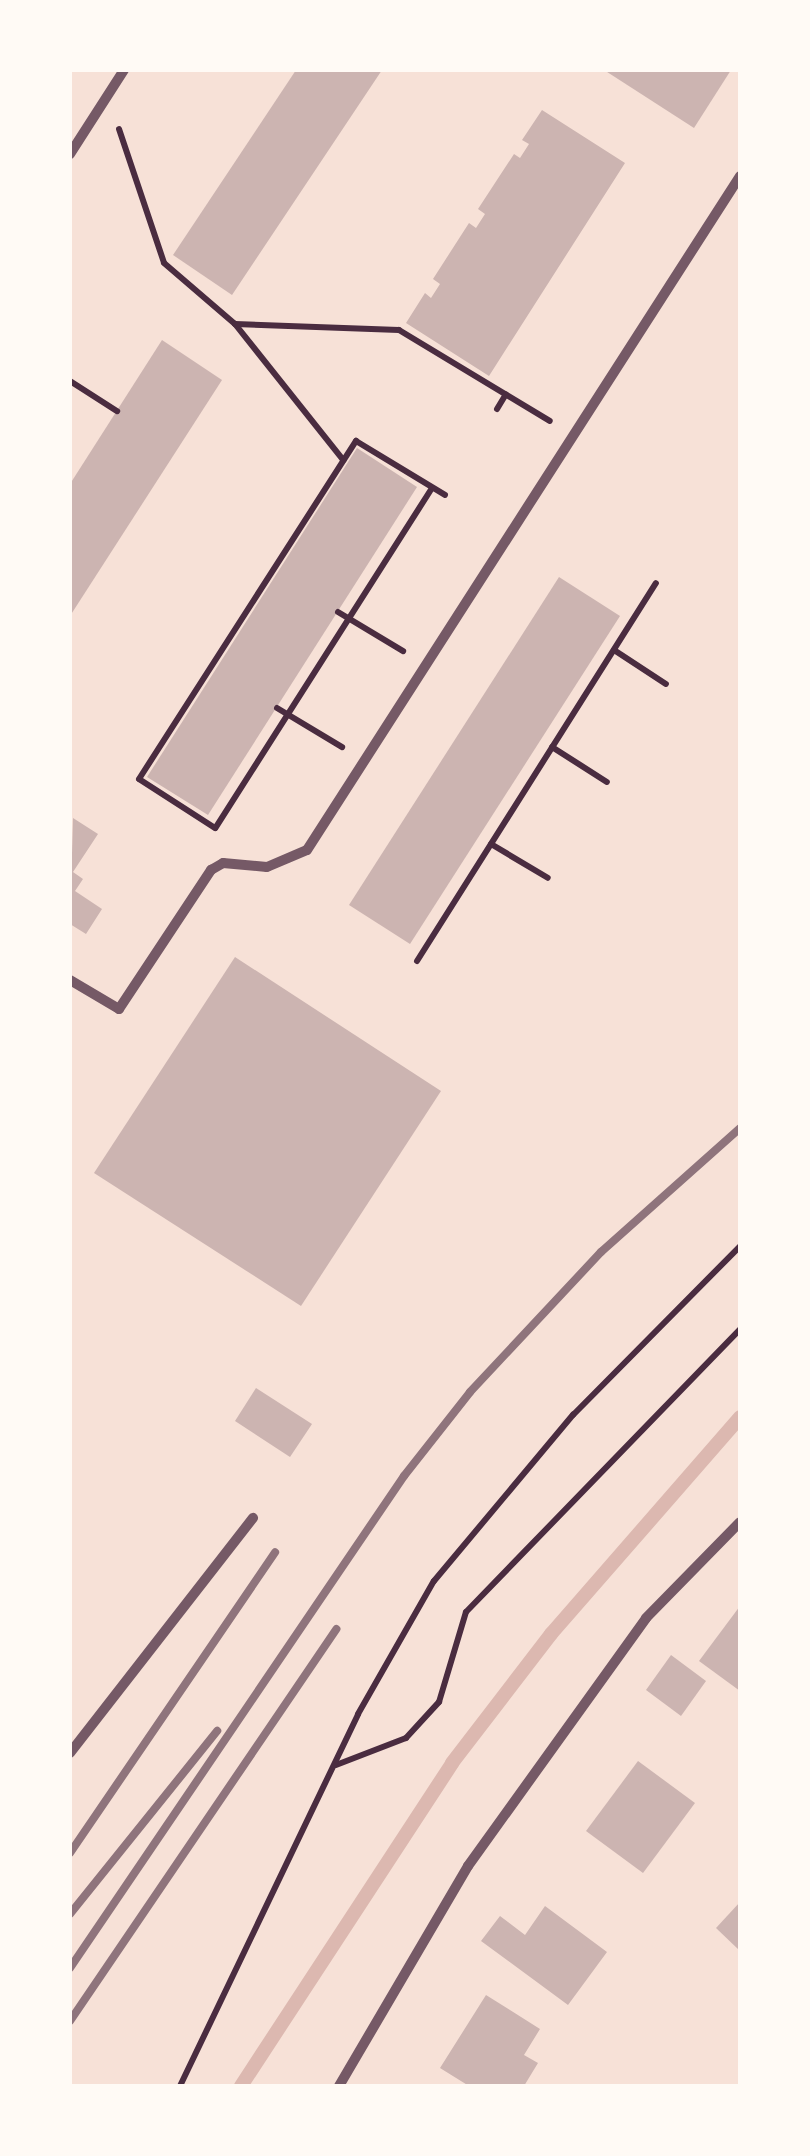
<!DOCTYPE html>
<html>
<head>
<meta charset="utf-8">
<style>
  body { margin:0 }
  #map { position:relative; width:810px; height:2156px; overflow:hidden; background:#f7e1d7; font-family:"Golos Text",sans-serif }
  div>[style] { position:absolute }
  .stream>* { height:14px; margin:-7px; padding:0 7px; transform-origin:7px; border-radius:7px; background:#dcb8b0 }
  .building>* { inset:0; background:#ccb4b1 }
  .path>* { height:6px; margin:-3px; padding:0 3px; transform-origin:3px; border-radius:3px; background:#4a2c40 }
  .minor>* { height:10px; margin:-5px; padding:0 5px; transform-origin:5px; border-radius:5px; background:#755966 }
  .rail>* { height:8px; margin:-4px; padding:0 4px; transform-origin:4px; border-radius:4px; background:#8f747c }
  span { translate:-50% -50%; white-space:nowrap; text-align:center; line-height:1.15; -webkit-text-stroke:8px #fffaf5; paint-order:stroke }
  .frame { position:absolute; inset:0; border:72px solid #fffaf5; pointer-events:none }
</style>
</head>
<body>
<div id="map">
  <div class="stream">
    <div style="left:241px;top:2086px;width:386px;rotate:-56.8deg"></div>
    <div style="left:452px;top:1763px;width:163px;rotate:-52.5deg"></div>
    <div style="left:551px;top:1634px;width:288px;rotate:-48.9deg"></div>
  </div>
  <div class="building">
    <div style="clip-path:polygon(296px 70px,382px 70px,232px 295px,173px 255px)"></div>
    <div style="clip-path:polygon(604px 70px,731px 70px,694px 128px)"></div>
    <div style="clip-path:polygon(542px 110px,625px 163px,489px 376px,406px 323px,425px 293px,431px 298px,440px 284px,433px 279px,469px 223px,476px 228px,485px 214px,478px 209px,514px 154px,520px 158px,529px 144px,522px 140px)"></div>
    <div style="clip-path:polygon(162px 340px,222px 380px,70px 616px,70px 484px)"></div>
    <div style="clip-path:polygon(357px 448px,417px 487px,208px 815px,147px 777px)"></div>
    <div style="clip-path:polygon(559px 577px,620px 616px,410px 944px,349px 905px)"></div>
    <div style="clip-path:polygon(73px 818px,98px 834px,73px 872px,83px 879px,75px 891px,102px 909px,86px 934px,70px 924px)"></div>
    <div style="clip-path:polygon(235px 957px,441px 1091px,301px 1306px,94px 1173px)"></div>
    <div style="clip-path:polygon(256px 1388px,312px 1424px,290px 1457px,235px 1421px)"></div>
    <div style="clip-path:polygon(740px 1606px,740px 1691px,699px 1661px)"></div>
    <div style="clip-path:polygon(671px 1655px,706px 1681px,681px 1716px,646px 1690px)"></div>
    <div style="clip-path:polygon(638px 1761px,695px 1803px,643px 1873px,586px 1831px)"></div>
    <div style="clip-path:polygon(740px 1902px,740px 1951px,716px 1928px)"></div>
    <div style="clip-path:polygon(545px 1906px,607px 1952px,568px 2005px,481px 1941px,500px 1916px,525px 1935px)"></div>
    <div style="clip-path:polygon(486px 1995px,540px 2029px,524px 2055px,538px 2063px,524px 2086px,469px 2086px,440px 2068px)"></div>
  </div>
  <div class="path">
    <div style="left:119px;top:129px;width:141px;rotate:71.4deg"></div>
    <div style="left:164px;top:263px;width:94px;rotate:40.7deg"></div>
    <div style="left:235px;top:324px;width:174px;rotate:51.5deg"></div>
    <div style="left:235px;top:324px;width:164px;rotate:2.1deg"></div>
    <div style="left:399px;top:330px;width:176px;rotate:31.1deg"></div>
    <div style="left:70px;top:381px;width:56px;rotate:32.6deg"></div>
    <div style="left:497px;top:409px;width:17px;rotate:-59deg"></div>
    <div style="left:432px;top:488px;width:403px;rotate:122.5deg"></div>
    <div style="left:215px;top:828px;width:90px;rotate:-147.2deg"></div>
    <div style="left:139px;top:779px;width:402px;rotate:-57.3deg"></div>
    <div style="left:356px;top:441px;width:104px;rotate:31.2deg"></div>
    <div style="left:338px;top:612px;width:76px;rotate:31deg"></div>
    <div style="left:614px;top:650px;width:62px;rotate:33.2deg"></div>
    <div style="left:277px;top:708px;width:76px;rotate:31deg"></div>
    <div style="left:552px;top:747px;width:65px;rotate:32.5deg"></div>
    <div style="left:491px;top:844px;width:66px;rotate:30.8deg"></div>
    <div style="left:417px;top:961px;width:447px;rotate:-57.7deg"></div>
    <div style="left:336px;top:1765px;width:75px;rotate:-21.1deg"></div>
    <div style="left:406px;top:1738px;width:49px;rotate:-47.5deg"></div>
    <div style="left:439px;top:1702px;width:94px;rotate:-73.3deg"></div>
    <div style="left:466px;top:1612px;width:394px;rotate:-45.9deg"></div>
    <div style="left:180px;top:2086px;width:412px;rotate:-64.4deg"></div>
    <div style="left:358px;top:1714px;width:153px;rotate:-60.3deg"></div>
    <div style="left:434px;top:1581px;width:217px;rotate:-50.1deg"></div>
    <div style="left:573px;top:1415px;width:238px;rotate:-45.3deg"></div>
  </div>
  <div class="minor">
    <div style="left:70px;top:154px;width:100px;rotate:-57.3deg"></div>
    <div style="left:70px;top:980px;width:57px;rotate:30.6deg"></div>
    <div style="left:119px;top:1009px;width:167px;rotate:-56.5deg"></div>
    <div style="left:211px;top:870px;width:14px;rotate:-30deg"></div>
    <div style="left:223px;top:863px;width:44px;rotate:5.2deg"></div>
    <div style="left:267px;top:867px;width:43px;rotate:-23deg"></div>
    <div style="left:307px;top:850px;width:801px;rotate:-57.28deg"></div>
    <div style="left:70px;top:1753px;width:298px;rotate:-52.1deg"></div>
    <div style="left:339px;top:2086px;width:255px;rotate:-59.6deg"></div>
    <div style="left:468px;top:1866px;width:305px;rotate:-54.3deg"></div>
    <div style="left:646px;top:1618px;width:134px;rotate:-45.6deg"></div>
  </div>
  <div class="rail">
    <div style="left:70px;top:1853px;width:364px;rotate:-55.7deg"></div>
    <div style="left:70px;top:1914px;width:235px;rotate:-51.2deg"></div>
    <div style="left:70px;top:1968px;width:595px;rotate:-55.83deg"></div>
    <div style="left:404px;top:1476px;width:107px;rotate:-51.8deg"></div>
    <div style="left:470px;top:1392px;width:192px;rotate:-46.9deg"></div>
    <div style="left:601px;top:1252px;width:186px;rotate:-41.7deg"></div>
    <div style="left:70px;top:2021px;width:474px;rotate:-55.8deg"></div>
  </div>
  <div class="frame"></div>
</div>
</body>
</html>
